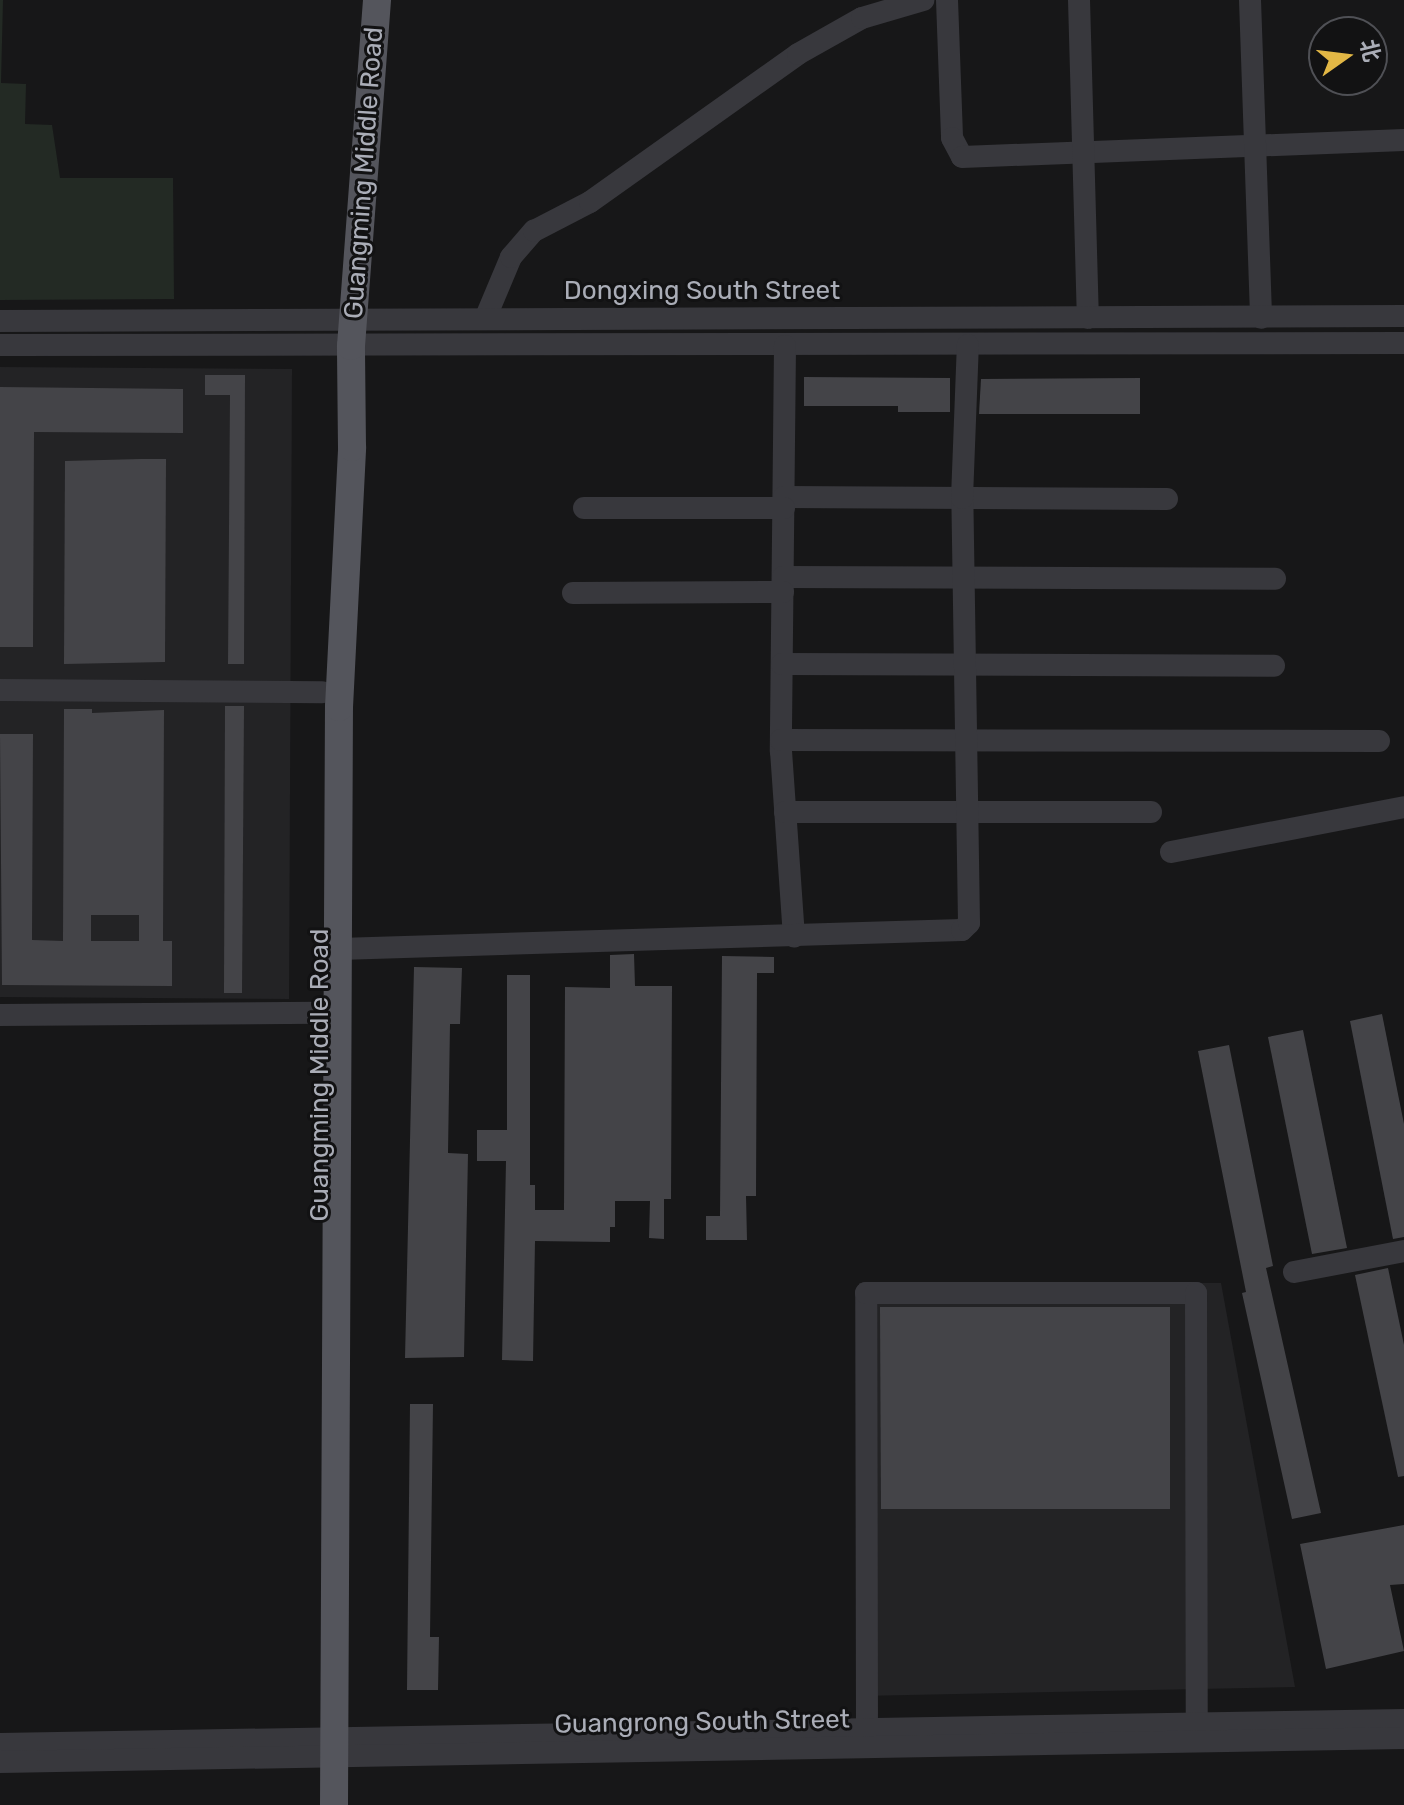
<!DOCTYPE html>
<html>
<head>
<meta charset="utf-8">
<style>
  body { margin:0 }
  #map { position:relative; width:1404px; height:1805px; overflow:hidden; background:#171718; font-family:Rubik,"Noto Sans SC",sans-serif }
  div>[style] { position:absolute }
  .built>* { inset:0; background:#232325 }
  .green>* { inset:0; background:#232a24 }
  .building>* { inset:0; background:#444448 }
  .minor>* { height:22px; margin:-11px; padding:0 11px; transform-origin:11px; border-radius:11px; background:#38383d }
  .major>* { height:28px; margin:-14px; padding:0 14px; transform-origin:14px; border-radius:14px; background:#54555c }
  span { translate:-50% -50%; white-space:nowrap; text-align:center; line-height:1.15; -webkit-text-stroke:6px #121213; paint-order:stroke }
  .street-label { font-size:26px; color:#aaadb7 }
  .north { position:absolute; left:1308px; top:16px; width:80px; height:80px; box-sizing:border-box; background:#121213; border:2px solid #4f5055; border-radius:50%; rotate:76deg; font-size:22px; font-weight:700; line-height:32px; text-align:center; color:#aaadb7 }
  .north::after { content:''; display:block; margin:auto; width:28px; height:36px; background:#e2b745; clip-path:polygon(50% 0,100% 100%,50% 72%,0 100%) }
</style>
</head>
<body>
<div id="map">
  <div class="built">
    <div style="clip-path:polygon(0 367px,292px 369px,289px 999px,0 997px)"></div>
    <div style="clip-path:polygon(859px 1283px,1221px 1283px,1295px 1687px,860px 1696px)"></div>
  </div>
  <div class="green">
    <div style="clip-path:polygon(0 0,3px 0,1px 83px,26px 84px,25px 124px,52px 125px,60px 178px,173px 178px,174px 299px,0 300px)"></div>
  </div>
  <div class="building">
    <div style="clip-path:polygon(205px 375px,245px 375px,244px 664px,228px 664px,230px 395px,205px 395px)"></div>
    <div style="clip-path:polygon(804px 377px,950px 378px,950px 412px,898px 412px,898px 406px,804px 406px)"></div>
    <div style="clip-path:polygon(1140px 378px,1140px 414px,979px 414px,981px 379px)"></div>
    <div style="clip-path:polygon(0 387px,183px 389px,183px 433px,34px 432px,33px 647px,0 647px)"></div>
    <div style="clip-path:polygon(141px 459px,166px 459px,165px 662px,64px 664px,65px 461px)"></div>
    <div style="clip-path:polygon(225px 706px,244px 706px,242px 993px,224px 993px)"></div>
    <div style="clip-path:polygon(evenodd,64px 709px,92px 709px,92px 713px,164px 710px,163px 941px,172px 941px,172px 986px,2px 985px,0 734px,33px 734px,32px 940px,63px 941px,64px 709px,91px 915px,139px 915px,139px 941px,91px 941px,91px 915px)"></div>
    <div style="clip-path:polygon(634px 954px,635px 986px,672px 986px,671px 1199px,664px 1199px,664px 1239px,649px 1238px,650px 1201px,615px 1201px,615px 1227px,610px 1227px,610px 1242px,535px 1241px,533px 1361px,502px 1360px,506px 1161px,477px 1161px,477px 1130px,507px 1130px,507px 975px,530px 975px,530px 1185px,535px 1185px,535px 1210px,564px 1210px,565px 987px,610px 988px,610px 955px)"></div>
    <div style="clip-path:polygon(722px 956px,774px 957px,774px 973px,757px 973px,756px 1196px,746px 1196px,747px 1240px,706px 1240px,706px 1216px,720px 1216px)"></div>
    <div style="clip-path:polygon(414px 967px,462px 968px,460px 1024px,450px 1024px,448px 1153px,468px 1154px,464px 1357px,405px 1358px)"></div>
    <div style="clip-path:polygon(1382px 1014px,1404px 1124px,1404px 1237px,1393px 1239px,1350px 1021px)"></div>
    <div style="clip-path:polygon(1303px 1030px,1347px 1248px,1312px 1254px,1268px 1037px)"></div>
    <div style="clip-path:polygon(1229px 1045px,1273px 1266px,1266px 1268px,1321px 1513px,1292px 1519px,1242px 1293px,1246px 1292px,1198px 1051px)"></div>
    <div style="clip-path:polygon(1388px 1268px,1404px 1345px,1404px 1476px,1398px 1477px,1355px 1275px)"></div>
    <div style="clip-path:polygon(880px 1307px,1170px 1307px,1170px 1509px,881px 1509px)"></div>
    <div style="clip-path:polygon(410px 1404px,433px 1404px,430px 1637px,439px 1637px,438px 1690px,407px 1690px)"></div>
    <div style="clip-path:polygon(1404px 1525px,1404px 1584px,1390px 1585px,1404px 1651px,1326px 1669px,1300px 1544px)"></div>
  </div>
  <div class="minor">
    <div style="left:947px;top:0;width:138px;rotate:87.9deg"></div>
    <div style="left:952px;top:138px;width:21px;rotate:62deg"></div>
    <div style="left:962px;top:157px;width:442px;rotate:-2.2deg"></div>
    <div style="left:1079px;top:0;width:318px;rotate:88.4deg"></div>
    <div style="left:1250px;top:0;width:318px;rotate:88deg"></div>
    <div style="left:485px;top:319px;width:67px;rotate:-67.2deg"></div>
    <div style="left:511px;top:257px;width:35px;rotate:-49deg"></div>
    <div style="left:534px;top:231px;width:63px;rotate:-27.4deg"></div>
    <div style="left:590px;top:202px;width:255px;rotate:-35.4deg"></div>
    <div style="left:798px;top:54px;width:73px;rotate:-29.4deg"></div>
    <div style="left:862px;top:18px;width:64px;rotate:-16.4deg"></div>
    <div style="left:0;top:321px;width:1404px;rotate:-0.2deg"></div>
    <div style="left:0;top:345px;width:1404px;rotate:-0.08deg"></div>
    <div style="left:785px;top:346px;width:405px;rotate:90.6deg"></div>
    <div style="left:781px;top:751px;width:186px;rotate:86deg"></div>
    <div style="left:784px;top:497px;width:383px;rotate:0.3deg"></div>
    <div style="left:584px;top:508px;width:200px"></div>
    <div style="left:783px;top:577px;width:492px;rotate:0.2deg"></div>
    <div style="left:573px;top:593px;width:210px;rotate:-0.3deg"></div>
    <div style="left:782px;top:664px;width:492px;rotate:0.2deg"></div>
    <div style="left:0;top:690px;width:322px;rotate:0.4deg"></div>
    <div style="left:781px;top:740px;width:598px;rotate:0.1deg"></div>
    <div style="left:785px;top:812px;width:366px"></div>
    <div style="left:1171px;top:852px;width:237px;rotate:-10.9deg"></div>
    <div style="left:339px;top:949px;width:623px;rotate:-1.75deg"></div>
    <div style="left:962px;top:930px;width:10px;rotate:-45deg"></div>
    <div style="left:969px;top:923px;width:425px;rotate:-90.9deg"></div>
    <div style="left:962px;top:498px;width:153px;rotate:-87.8deg"></div>
    <div style="left:0;top:1015px;width:320px;rotate:-0.4deg"></div>
    <div style="left:1294px;top:1272px;width:112px;rotate:-10.8deg"></div>
    <div style="left:867px;top:1729px;width:436px;rotate:-90.1deg"></div>
    <div style="left:866px;top:1293px;width:330px"></div>
    <div style="left:1196px;top:1293px;width:430px;rotate:89.9deg"></div>
    <div style="left:0;top:1744px;width:1404px;rotate:-0.98deg"></div>
    <div style="left:0;top:1762px;width:1404px;rotate:-0.98deg"></div>
  </div>
  <div class="major">
    <div style="left:334px;top:1805px;width:1098px;rotate:-89.74deg"></div>
    <div style="left:339px;top:707px;width:260px;rotate:-87.1deg"></div>
    <div style="left:352px;top:447px;width:101px;rotate:-90.6deg"></div>
    <div style="left:351px;top:346px;width:347px;rotate:-85.7deg"></div>
  </div>
  <div class="street-label">
    <span style="left:364px;top:173px;rotate:-86deg">Guangming Middle Road</span>
    <span style="left:702px;top:291px">Dongxing South Street</span>
    <span style="left:320px;top:1075px;rotate:-90deg">Guangming Middle Road</span>
    <span style="left:702px;top:1722px;rotate:-1deg">Guangrong South Street</span>
  </div>
  <div class="north">北</div>
</div>
</body>
</html>
